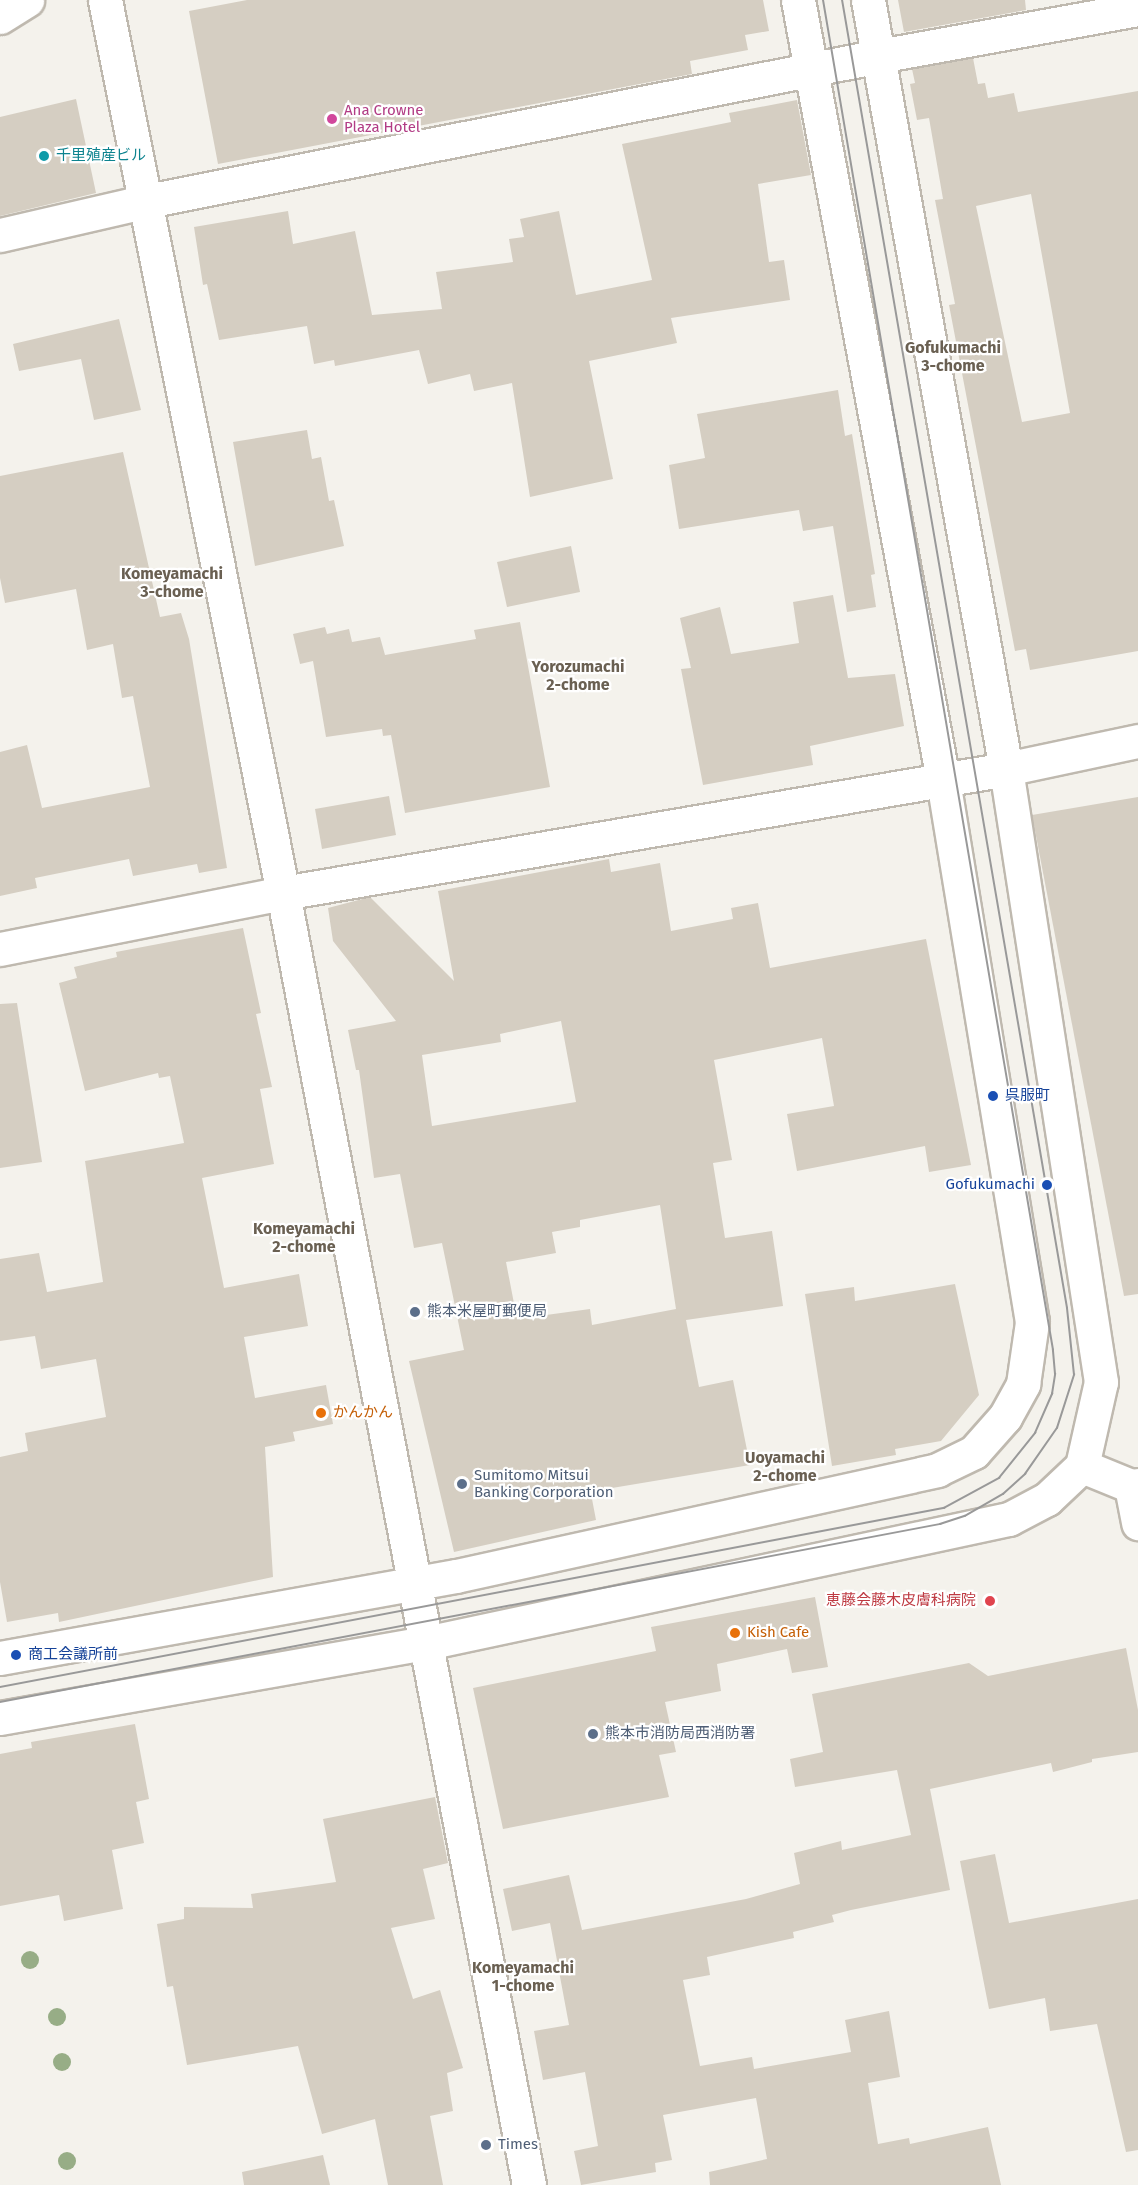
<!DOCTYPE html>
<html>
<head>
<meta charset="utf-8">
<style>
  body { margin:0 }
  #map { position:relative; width:1138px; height:2185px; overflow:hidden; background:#f4f2ec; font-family:"Fira Sans","Noto Sans JP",sans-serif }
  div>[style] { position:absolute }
  .building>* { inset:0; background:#d5cec2 }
  .roads { filter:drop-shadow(2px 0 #bfb9af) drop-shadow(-2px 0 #bfb9af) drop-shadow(0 2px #bfb9af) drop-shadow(0 -2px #bfb9af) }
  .minor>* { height:33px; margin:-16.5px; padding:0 16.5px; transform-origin:16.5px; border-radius:16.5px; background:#fff }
  .tertiary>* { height:33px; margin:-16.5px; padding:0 16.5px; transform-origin:16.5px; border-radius:16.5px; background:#fff }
  .tram>* { height:1.5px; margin:-0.75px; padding:0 0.75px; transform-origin:0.75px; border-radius:0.75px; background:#999 }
  .trees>* { width:18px; height:18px; margin:-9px; border-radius:50%; background:#97ad86 }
  .dots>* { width:16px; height:16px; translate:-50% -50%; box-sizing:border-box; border:3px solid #fff; border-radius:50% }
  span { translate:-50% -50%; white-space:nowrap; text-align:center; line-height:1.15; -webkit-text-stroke:4.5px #fff; paint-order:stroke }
  .hotel-label { font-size:15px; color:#b23c85 }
  .left { translate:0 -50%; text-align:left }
  .culture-label { font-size:15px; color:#0d838f }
  .transit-label { font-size:15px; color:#164399 }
  .right { translate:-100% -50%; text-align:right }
  .service-label { font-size:15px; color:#4e5e75 }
  .food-label { font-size:15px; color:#c56008 }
  .health-label { font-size:15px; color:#be3a42 }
  .neighbourhood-label { font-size:16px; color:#6a6052; font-weight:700 }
</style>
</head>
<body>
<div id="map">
  <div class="building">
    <div style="clip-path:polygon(247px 0,763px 0,769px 31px,745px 35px,748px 50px,690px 61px,692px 74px,218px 164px,189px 11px)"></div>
    <div style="clip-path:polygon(898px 0,1025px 0,1026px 10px,904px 32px)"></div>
    <div style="clip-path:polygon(evenodd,973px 58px,978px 84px,985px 83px,988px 98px,1014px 93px,1018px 112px,1138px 91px,1138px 651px,1030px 670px,1026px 649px,1015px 651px,949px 305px,955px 304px,935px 200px,943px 199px,929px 118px,917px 120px,910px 84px,915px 83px,912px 69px,973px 58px,1031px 194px,1070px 413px,1022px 422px,976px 206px,1031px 194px)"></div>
    <div style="clip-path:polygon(76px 99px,96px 193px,0 216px,0 117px)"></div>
    <div style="clip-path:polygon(797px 100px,811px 175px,758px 184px,769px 262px,784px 260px,790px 300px,671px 318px,677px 343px,589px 361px,613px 479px,530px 497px,512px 383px,474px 391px,470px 374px,428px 384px,419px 350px,335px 366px,334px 360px,314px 364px,307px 326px,219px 340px,207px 284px,203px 285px,194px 227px,288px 211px,293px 244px,355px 231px,372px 315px,442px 309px,436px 272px,513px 262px,509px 239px,524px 237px,520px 219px,559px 211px,576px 295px,652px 280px,622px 144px,731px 122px,729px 113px)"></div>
    <div style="clip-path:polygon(119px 319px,141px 410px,94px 420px,81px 359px,19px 371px,13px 344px)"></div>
    <div style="clip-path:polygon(838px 390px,845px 436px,852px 434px,875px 574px,871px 575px,876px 607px,847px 612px,833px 526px,803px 531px,799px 510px,679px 529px,669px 465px,705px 458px,697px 414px)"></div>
    <div style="clip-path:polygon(307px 430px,312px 459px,321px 457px,329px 501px,334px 500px,344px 546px,255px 566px,233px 442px)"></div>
    <div style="clip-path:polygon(123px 452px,160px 617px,181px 613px,189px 639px,227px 868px,199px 873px,197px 864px,133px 876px,129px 859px,35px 878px,37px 888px,0 896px,0 752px,27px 745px,42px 808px,150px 787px,133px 696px,122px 698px,113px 644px,87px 650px,76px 589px,5px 603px,0 578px,0 476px)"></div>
    <div style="clip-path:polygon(571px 546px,580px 592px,507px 607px,497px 562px)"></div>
    <div style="clip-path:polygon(833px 595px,848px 678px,895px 674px,904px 726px,810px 746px,813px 765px,703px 785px,681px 669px,691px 668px,680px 618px,720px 607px,731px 654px,799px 643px,793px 602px)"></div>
    <div style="clip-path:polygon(520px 622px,550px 787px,405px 813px,391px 735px,383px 736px,382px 729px,326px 737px,313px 661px,300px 664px,293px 634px,325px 627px,327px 634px,349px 629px,352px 642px,380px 637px,385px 655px,476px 639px,474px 630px)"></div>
    <div style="clip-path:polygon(389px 796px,396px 835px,322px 849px,315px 809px)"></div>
    <div style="clip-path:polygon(1138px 797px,1138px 1294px,1124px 1296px,1032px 815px)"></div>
    <div style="clip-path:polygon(evenodd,609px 859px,611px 872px,660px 863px,671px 931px,733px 919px,731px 908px,758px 903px,770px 968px,926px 939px,971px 1165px,929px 1172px,925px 1146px,797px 1171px,787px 1114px,834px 1106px,822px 1038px,714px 1060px,732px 1160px,713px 1163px,725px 1238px,772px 1231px,783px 1306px,686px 1320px,699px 1387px,733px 1380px,750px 1465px,612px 1488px,613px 1494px,592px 1499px,596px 1520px,454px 1552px,409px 1361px,464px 1350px,442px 1243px,414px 1248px,400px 1174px,374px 1178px,359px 1070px,356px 1070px,348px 1030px,396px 1021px,333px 941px,328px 908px,370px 897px,454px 981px,438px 891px,609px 859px,561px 1021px,576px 1102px,432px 1126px,422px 1055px,501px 1042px,500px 1034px,561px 1021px,609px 859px,660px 1205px,676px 1309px,592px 1325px,590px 1309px,517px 1319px,506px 1262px,556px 1253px,552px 1232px,580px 1227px,580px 1220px,660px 1205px)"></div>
    <div style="clip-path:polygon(243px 928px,261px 1013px,256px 1014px,272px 1087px,260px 1089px,274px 1164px,202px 1178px,224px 1288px,299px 1274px,308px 1326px,244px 1337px,255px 1398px,326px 1385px,333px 1424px,293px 1432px,295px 1441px,265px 1447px,273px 1577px,59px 1622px,58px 1613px,7px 1622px,0 1582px,0 1457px,28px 1451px,25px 1433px,106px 1417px,96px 1359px,41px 1369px,35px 1336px,0 1341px,0 1259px,39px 1253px,47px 1292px,103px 1282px,85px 1161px,184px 1143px,170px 1076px,159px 1078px,158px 1073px,85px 1091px,59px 983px,77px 978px,74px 967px,117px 957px,116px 952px)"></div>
    <div style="clip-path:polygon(17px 1003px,42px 1162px,0 1168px,0 1004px)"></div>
    <div style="clip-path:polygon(955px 1284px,979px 1395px,941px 1441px,895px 1449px,896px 1455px,832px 1466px,805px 1294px,854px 1287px,855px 1301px)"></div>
    <div style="clip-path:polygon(815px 1597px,828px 1667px,792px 1673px,787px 1649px,717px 1664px,721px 1691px,665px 1702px,676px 1752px,659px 1755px,669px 1797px,503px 1829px,473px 1688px,656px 1651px,651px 1627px)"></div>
    <div style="clip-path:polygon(1126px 1648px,1138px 1710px,1138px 1752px,1092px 1759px,1092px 1762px,1053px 1772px,1051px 1763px,930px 1789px,950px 1890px,851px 1910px,832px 1915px,834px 1922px,793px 1932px,794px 1938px,707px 1957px,710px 1975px,683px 1980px,700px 2066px,752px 2057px,754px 2069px,851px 2052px,845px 2020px,889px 2011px,900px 2077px,868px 2083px,878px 2144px,909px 2138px,910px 2144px,988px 2127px,1001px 2185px,710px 2185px,709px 2172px,767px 2159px,756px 2098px,663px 2115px,672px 2160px,655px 2163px,656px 2172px,581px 2185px,574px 2151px,598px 2146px,585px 2072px,543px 2080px,534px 2031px,569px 2025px,550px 1923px,512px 1931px,503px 1889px,569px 1875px,582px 1930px,746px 1899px,800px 1884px,794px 1853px,841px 1841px,842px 1850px,911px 1835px,897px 1770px,795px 1787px,790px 1759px,823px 1752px,812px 1694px,969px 1663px,988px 1676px)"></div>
    <div style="clip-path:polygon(135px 1724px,149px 1799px,136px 1802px,144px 1843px,112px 1850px,123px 1909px,64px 1921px,59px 1895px,0 1906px,0 1754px,32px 1748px,31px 1742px)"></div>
    <div style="clip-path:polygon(435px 1797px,448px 1863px,423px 1869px,435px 1919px,391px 1928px,413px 1999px,440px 1990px,463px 2068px,447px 2073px,453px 2111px,430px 2116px,443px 2185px,388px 2185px,375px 2119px,322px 2134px,298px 2046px,187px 2065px,173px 1986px,167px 1987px,157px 1924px,184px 1919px,184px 1907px,253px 1908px,251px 1894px,336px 1882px,323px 1819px)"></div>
    <div style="clip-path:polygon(995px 1854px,1009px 1923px,1138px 1899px,1138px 2150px,1126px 2152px,1097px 2024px,1050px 2031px,1045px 1998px,989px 2009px,960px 1861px)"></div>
    <div style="clip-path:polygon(323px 2155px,330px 2185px,244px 2185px,242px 2172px)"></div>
  </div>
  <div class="roads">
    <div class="minor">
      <div style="left:0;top:235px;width:151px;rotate:-13deg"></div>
      <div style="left:147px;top:201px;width:746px;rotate:-11.2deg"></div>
      <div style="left:879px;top:56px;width:263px;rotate:-10.3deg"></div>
      <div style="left:0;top:949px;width:288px;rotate:-11.2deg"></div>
      <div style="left:283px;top:893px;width:734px;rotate:-9.73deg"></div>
      <div style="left:1006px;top:769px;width:135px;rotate:-12deg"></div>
      <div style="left:1082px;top:1466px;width:53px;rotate:22.2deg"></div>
      <div style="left:1131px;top:1486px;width:7px;rotate:-8deg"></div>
      <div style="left:1131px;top:1486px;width:38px;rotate:79deg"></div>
    </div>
    <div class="tertiary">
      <div style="left:105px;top:0;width:911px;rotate:78.73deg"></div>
      <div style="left:283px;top:893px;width:1315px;rotate:79.22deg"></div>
      <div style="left:0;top:17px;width:32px;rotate:-32deg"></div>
      <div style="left:0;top:1658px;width:463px;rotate:-10.2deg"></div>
      <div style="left:456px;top:1576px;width:493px;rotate:-12.4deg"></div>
      <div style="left:937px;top:1470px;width:41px;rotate:-25.9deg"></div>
      <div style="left:974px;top:1452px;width:47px;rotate:-48.5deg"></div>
      <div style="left:1005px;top:1417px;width:38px;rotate:-61deg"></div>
      <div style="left:1023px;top:1384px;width:63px;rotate:-81.7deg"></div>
      <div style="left:1032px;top:1322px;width:549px;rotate:-99.33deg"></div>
      <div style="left:943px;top:780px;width:793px;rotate:-100.53deg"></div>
      <div style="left:0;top:1718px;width:433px;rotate:-10deg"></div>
      <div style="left:426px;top:1643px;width:596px;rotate:-12.01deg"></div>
      <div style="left:1009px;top:1519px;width:43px;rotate:-27.8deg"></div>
      <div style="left:1047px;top:1499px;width:48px;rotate:-43.3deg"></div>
      <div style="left:1082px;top:1466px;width:86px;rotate:-77.3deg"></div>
      <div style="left:1101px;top:1382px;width:620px;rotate:-98.81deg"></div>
      <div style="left:1006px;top:769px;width:781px;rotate:-100.17deg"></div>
    </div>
  </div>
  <div class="tram">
    <div style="left:0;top:1687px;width:961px;rotate:-10.74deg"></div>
    <div style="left:944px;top:1508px;width:63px;rotate:-28.6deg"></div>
    <div style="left:999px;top:1478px;width:58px;rotate:-51.3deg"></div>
    <div style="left:1035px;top:1433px;width:43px;rotate:-66.4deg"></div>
    <div style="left:1052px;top:1394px;width:20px;rotate:-81deg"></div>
    <div style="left:1055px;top:1374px;width:24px;rotate:-95deg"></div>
    <div style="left:1053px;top:1350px;width:1369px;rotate:-99.67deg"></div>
    <div style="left:0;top:1702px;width:957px;rotate:-10.72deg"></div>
    <div style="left:940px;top:1524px;width:26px;rotate:-18deg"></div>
    <div style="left:965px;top:1516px;width:44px;rotate:-30.1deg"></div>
    <div style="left:1003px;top:1494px;width:30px;rotate:-42deg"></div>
    <div style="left:1025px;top:1474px;width:56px;rotate:-55.2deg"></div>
    <div style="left:1057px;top:1428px;width:56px;rotate:-72.2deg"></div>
    <div style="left:1074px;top:1375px;width:67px;rotate:-96deg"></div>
    <div style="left:1067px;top:1308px;width:1327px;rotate:-99.76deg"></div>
  </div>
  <div class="trees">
    <div style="left:30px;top:1960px"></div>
    <div style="left:57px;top:2017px"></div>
    <div style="left:62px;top:2062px"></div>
    <div style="left:67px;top:2161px"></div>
  </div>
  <div class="dots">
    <div style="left:332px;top:119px;background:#d1479c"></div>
    <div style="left:44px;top:156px;background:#0f9aa8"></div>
    <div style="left:993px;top:1096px;background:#1a4fb4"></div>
    <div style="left:1047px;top:1185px;background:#1a4fb4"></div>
    <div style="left:415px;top:1312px;background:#5c6f8a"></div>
    <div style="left:321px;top:1413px;background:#e8710a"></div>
    <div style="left:462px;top:1484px;background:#5c6f8a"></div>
    <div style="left:990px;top:1601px;background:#e0444e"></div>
    <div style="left:735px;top:1633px;background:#e8710a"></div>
    <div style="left:16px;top:1655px;background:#1a4fb4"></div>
    <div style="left:593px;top:1734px;background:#5c6f8a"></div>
    <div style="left:486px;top:2145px;background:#5c6f8a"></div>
  </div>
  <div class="hotel-label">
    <span class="left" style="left:344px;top:119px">Ana Crowne<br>Plaza Hotel</span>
  </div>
  <div class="culture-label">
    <span class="left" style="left:56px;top:156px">千里殖産ビル</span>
  </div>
  <div class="transit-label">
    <span class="left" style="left:1005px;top:1096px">呉服町</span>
    <span class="right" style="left:1035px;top:1185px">Gofukumachi</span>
    <span class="left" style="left:28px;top:1655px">商工会議所前</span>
  </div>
  <div class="service-label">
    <span class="left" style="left:427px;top:1312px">熊本米屋町郵便局</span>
    <span class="left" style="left:474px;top:1484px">Sumitomo Mitsui<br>Banking Corporation</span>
    <span class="left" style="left:605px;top:1734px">熊本市消防局西消防署</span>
    <span class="left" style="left:498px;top:2145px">Times</span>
  </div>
  <div class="food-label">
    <span class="left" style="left:333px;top:1413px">かんかん</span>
    <span class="left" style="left:747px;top:1633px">Kish Cafe</span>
  </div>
  <div class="health-label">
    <span class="right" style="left:976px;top:1601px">恵藤会藤木皮膚科病院</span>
  </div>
  <div class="neighbourhood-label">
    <span style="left:953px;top:357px">Gofukumachi<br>3-chome</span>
    <span style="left:172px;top:583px">Komeyamachi<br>3-chome</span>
    <span style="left:578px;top:676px">Yorozumachi<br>2-chome</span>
    <span style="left:304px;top:1238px">Komeyamachi<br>2-chome</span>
    <span style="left:785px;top:1467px">Uoyamachi<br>2-chome</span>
    <span style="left:523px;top:1977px">Komeyamachi<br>1-chome</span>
  </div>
</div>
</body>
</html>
